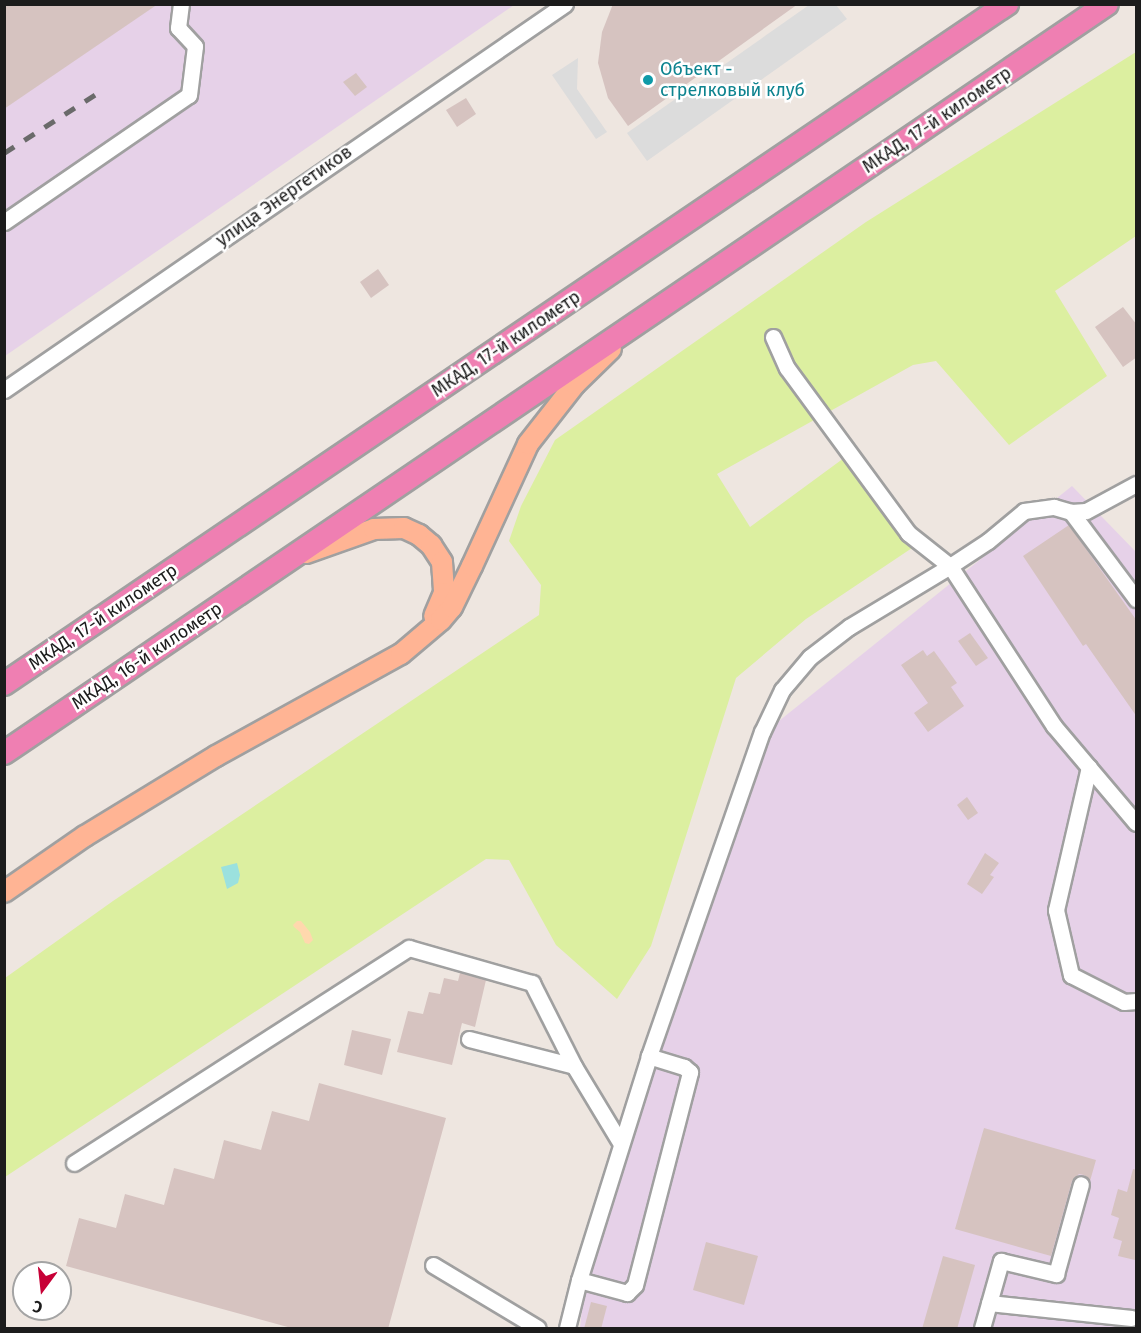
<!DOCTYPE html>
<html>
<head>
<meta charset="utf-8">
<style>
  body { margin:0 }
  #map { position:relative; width:1141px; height:1333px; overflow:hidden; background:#eee6e0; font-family:"Fira Sans",sans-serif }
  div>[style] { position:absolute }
  .industrial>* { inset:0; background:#e6d1e8 }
  .grass>* { inset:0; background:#dcefa0 }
  .sand>* { inset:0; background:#ffd8ad }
  .parking>* { inset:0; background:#dcdcdc }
  .water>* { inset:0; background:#9be1de }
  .building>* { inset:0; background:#d6c3c0 }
  .roads { filter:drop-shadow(2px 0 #a0a0a0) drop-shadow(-2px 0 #a0a0a0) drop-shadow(0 2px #a0a0a0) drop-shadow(0 -2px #a0a0a0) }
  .minor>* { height:15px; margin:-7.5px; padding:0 7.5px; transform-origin:7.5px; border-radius:7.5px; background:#fff }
  .major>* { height:20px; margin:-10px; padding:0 10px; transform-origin:10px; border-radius:10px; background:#ffb494 }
  .highway>* { height:22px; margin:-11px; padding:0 11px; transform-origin:11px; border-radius:11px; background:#ef7fb2 }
  .rail>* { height:4.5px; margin-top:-2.25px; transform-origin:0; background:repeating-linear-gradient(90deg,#6a6a6a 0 12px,transparent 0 24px) }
  .dots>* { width:16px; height:16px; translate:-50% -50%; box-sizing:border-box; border:3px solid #fff; border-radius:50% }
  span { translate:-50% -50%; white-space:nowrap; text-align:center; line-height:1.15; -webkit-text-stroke:5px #fff; paint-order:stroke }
  .culture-label { font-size:18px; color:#0d838f }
  .left { translate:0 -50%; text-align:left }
  .street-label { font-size:18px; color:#1c1c1c }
  .frame { position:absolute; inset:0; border:6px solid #1c1c1c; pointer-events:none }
  .north { position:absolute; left:12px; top:1261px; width:60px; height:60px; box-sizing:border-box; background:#fff; border:2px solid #a4a4a4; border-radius:50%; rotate:195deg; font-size:16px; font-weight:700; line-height:24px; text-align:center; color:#1c1c1c }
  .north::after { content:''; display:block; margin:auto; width:21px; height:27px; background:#c70036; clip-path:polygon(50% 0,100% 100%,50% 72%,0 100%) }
</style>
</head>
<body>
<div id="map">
  <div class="industrial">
    <div style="clip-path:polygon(5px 5px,514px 5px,5px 356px)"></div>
    <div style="clip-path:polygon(1072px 486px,1136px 552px,1136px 1328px,580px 1328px,583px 1300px,656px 1043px,774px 725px)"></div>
  </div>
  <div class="grass">
    <div style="clip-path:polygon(1136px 52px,1136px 236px,1055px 291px,1107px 376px,1009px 445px,936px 361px,913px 365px,717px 474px,750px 527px,844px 458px,912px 548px,806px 619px,736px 678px,651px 946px,617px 999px,556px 945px,509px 860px,486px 859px,5px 1177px,5px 978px,113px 901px,539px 615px,541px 585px,509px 541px,521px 506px,555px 440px,866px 222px)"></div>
  </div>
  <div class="sand">
    <div style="clip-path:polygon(297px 921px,301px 921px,310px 932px,313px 940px,309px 944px,305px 943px,300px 932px,294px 927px,293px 925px)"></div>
  </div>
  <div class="parking">
    <div style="clip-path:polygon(809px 5px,836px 5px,847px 19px,647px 161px,627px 133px)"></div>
    <div style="clip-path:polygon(578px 58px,577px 89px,607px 132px,596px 139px,552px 75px)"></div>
  </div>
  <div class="water">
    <div style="clip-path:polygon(237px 863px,240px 875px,238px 883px,227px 889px,221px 867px)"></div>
  </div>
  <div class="building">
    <div style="clip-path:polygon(4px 4px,158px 4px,4px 109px)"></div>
    <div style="clip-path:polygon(613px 4px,798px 4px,628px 126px,608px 98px,598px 63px,602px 32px)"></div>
    <div style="clip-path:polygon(356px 73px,367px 87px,355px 96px,343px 82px)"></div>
    <div style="clip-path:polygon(466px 98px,476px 114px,457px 127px,446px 110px)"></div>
    <div style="clip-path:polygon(378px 269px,389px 285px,371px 298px,360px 282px)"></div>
    <div style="clip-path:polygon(1123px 307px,1137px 325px,1137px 357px,1123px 367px,1095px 327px)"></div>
    <div style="clip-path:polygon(1069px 525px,1137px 621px,1137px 717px,1086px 644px,1083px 646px,1023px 556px)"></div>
    <div style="clip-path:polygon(970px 633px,988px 658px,976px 666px,958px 641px)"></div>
    <div style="clip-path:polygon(923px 650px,927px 656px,934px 651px,957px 683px,951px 687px,964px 706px,928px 732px,914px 713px,928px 703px,901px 665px)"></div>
    <div style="clip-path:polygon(967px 797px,978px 813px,968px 820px,957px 805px)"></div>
    <div style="clip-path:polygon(985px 853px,999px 863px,990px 875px,994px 877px,982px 894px,967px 884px)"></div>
    <div style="clip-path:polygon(460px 973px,486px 980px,475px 1027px,462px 1023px,452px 1065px,397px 1052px,408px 1011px,423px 1014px,429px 992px,440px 994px,444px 978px,458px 981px)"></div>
    <div style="clip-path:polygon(352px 1030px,391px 1039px,382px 1075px,344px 1065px)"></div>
    <div style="clip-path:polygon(319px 1083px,446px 1118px,388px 1329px,295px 1329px,66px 1266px,79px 1218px,116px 1228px,125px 1194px,164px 1205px,174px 1168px,214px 1179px,224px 1140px,261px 1150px,272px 1111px,309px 1121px)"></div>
    <div style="clip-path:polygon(984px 1128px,1096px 1160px,1090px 1181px,1084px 1175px,1079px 1174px,1072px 1181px,1051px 1256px,955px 1229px)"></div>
    <div style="clip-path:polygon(1133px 1169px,1137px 1170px,1135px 1260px,1118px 1256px,1122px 1241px,1113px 1238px,1119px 1218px,1111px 1215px,1118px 1189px,1127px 1192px)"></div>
    <div style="clip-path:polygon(706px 1242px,758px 1256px,744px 1305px,693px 1290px)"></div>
    <div style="clip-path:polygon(943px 1256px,975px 1265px,957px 1329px,922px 1329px)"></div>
    <div style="clip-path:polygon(591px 1302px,607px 1306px,601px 1329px,584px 1329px)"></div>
  </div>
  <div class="roads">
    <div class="minor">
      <div style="left:4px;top:222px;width:224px;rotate:-34.5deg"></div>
      <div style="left:189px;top:95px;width:49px;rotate:-83deg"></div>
      <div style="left:195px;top:46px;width:25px;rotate:-133deg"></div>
      <div style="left:178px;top:28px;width:24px;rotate:-83deg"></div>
      <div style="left:773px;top:337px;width:34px;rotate:66deg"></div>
      <div style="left:787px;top:368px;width:205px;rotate:53.7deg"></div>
      <div style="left:908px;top:533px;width:53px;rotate:38.2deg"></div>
      <div style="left:950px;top:566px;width:191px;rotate:57deg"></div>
      <div style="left:1054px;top:726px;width:127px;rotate:49.8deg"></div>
      <div style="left:4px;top:390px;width:681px;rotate:-34.53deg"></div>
      <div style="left:1071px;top:512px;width:109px;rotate:53.2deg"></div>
      <div style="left:1089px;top:767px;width:147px;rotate:103deg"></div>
      <div style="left:1056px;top:910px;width:67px;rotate:77deg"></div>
      <div style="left:1071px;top:975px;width:59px;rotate:27deg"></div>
      <div style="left:1124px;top:1002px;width:12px;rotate:-5deg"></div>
      <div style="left:469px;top:1039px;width:108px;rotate:14.4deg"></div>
      <div style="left:574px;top:1066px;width:91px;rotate:58.9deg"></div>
      <div style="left:74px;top:1163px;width:398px;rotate:-32.7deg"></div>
      <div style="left:409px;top:948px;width:128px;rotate:15.9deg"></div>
      <div style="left:532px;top:983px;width:93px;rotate:63.2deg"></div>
      <div style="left:433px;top:1265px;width:122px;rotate:31deg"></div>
      <div style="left:579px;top:1280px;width:50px;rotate:15.2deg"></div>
      <div style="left:627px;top:1293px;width:11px;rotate:-45deg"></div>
      <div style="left:635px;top:1285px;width:220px;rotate:-75.5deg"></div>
      <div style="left:690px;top:1072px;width:8px;rotate:-140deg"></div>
      <div style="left:684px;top:1067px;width:37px;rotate:-163deg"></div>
      <div style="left:989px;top:1303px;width:143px;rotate:6deg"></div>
      <div style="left:567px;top:1328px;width:49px;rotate:-76deg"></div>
      <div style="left:579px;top:1280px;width:235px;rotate:-72.6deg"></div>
      <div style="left:649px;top:1056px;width:343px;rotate:-70.8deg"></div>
      <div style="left:762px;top:732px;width:47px;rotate:-64.5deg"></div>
      <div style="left:782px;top:690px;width:43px;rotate:-49.7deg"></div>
      <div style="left:810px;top:657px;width:49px;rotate:-37.6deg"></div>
      <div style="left:849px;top:627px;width:118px;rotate:-31.1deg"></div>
      <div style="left:950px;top:566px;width:45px;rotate:-33.3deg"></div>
      <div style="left:988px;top:541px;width:47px;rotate:-39.8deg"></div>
      <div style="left:1024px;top:511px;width:30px;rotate:-8deg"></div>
      <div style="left:1054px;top:507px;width:18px;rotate:16deg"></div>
      <div style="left:1071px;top:512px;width:15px;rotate:-4deg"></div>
      <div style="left:1086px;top:511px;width:57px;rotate:-28.4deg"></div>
      <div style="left:982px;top:1328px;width:70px;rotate:-74.2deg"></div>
      <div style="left:1001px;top:1261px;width:57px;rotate:13.3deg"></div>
      <div style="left:1056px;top:1274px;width:93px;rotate:-74.5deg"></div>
    </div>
    <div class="major">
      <div style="left:306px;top:553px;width:72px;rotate:-19.4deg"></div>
      <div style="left:374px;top:529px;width:30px;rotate:-2deg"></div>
      <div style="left:404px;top:528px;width:17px;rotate:25deg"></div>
      <div style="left:419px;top:535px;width:16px;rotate:40deg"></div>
      <div style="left:431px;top:545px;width:20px;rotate:57deg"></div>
      <div style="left:442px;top:562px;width:31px;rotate:86deg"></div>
      <div style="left:444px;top:593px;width:25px;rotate:113deg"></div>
      <div style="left:4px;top:892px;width:98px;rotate:-34.7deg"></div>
      <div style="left:85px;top:836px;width:153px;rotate:-31.4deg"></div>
      <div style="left:216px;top:756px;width:211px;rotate:-28.9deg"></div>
      <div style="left:401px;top:654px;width:52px;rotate:-40.4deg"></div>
      <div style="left:441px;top:620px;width:17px;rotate:-50deg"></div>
      <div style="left:452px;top:607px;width:46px;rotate:-64deg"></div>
      <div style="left:472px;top:566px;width:134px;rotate:-65.3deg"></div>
      <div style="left:528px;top:444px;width:76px;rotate:-51.9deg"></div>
      <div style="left:575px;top:384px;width:50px;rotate:-44.2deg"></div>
    </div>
    <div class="highway">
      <div style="left:4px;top:684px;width:1212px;rotate:-34.14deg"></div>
      <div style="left:4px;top:753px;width:1333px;rotate:-34.18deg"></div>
    </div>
  </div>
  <div class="rail">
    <div style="left:4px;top:153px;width:109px;rotate:-32.7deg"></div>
  </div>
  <div class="dots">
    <div style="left:648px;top:80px;background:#0f9aa8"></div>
  </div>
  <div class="culture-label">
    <span class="left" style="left:660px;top:80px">Объект -<br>стрелковый клуб</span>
  </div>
  <div class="street-label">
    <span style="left:937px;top:120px;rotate:-34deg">МКАД, 17-й километр</span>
    <span style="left:284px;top:196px;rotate:-35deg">улица Энергетиков</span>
    <span style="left:506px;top:344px;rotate:-34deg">МКАД, 17-й километр</span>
    <span style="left:103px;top:617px;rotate:-34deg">МКАД, 17-й километр</span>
    <span style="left:147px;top:656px;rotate:-34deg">МКАД, 16-й километр</span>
  </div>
  <div class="frame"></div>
  <div class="north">С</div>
</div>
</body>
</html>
